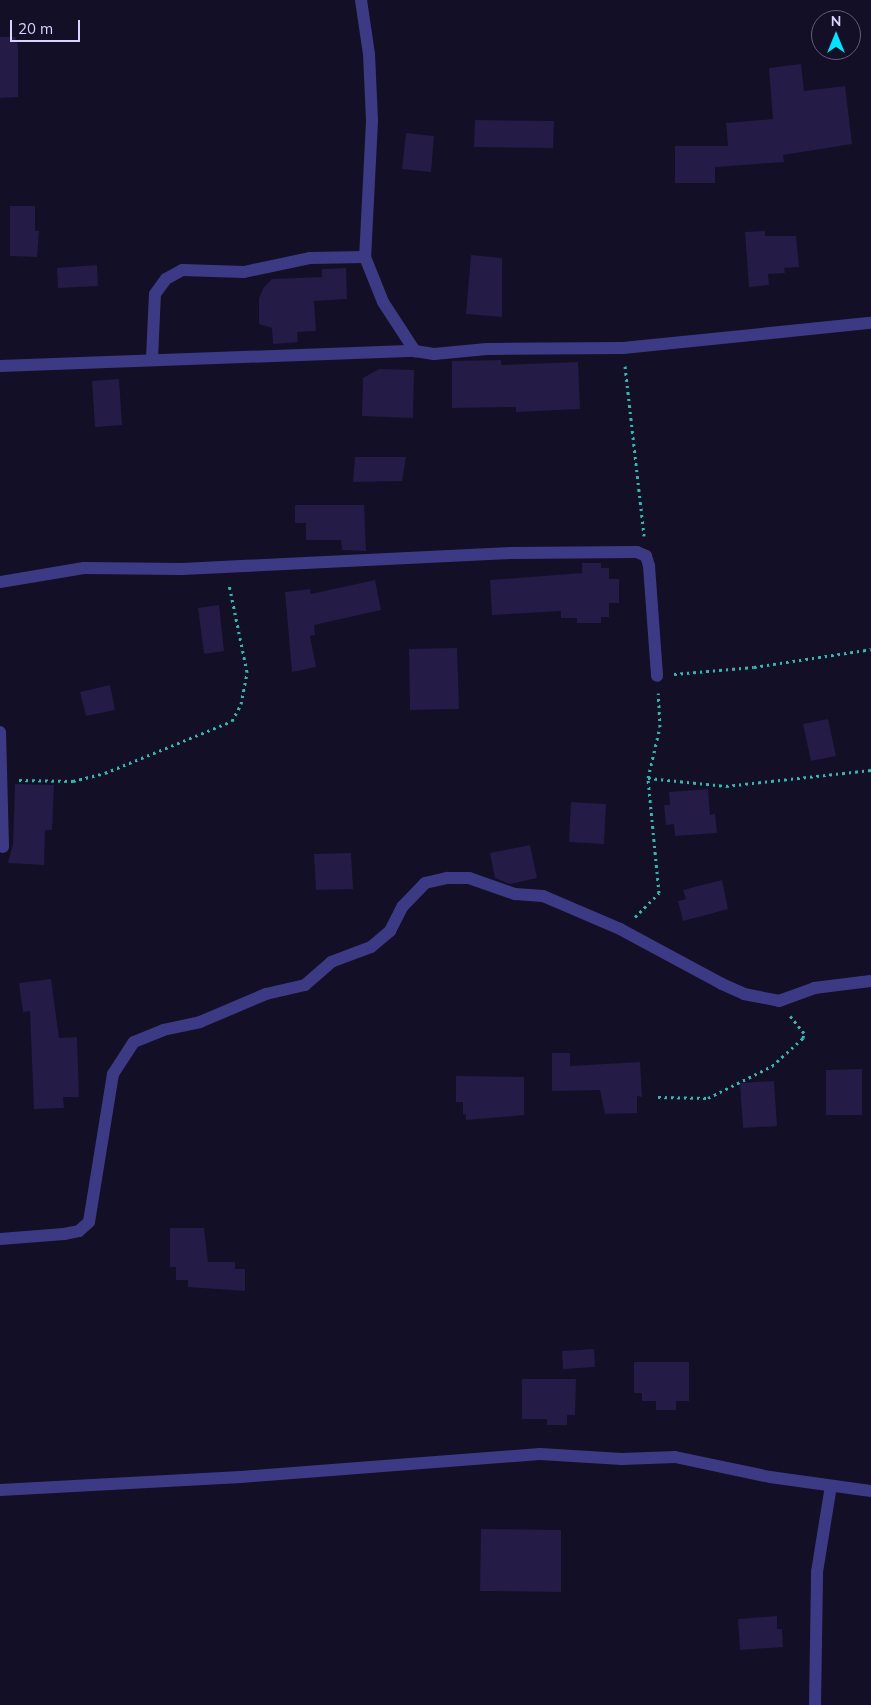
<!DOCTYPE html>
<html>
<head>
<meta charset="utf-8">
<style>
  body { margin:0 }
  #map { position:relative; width:871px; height:1705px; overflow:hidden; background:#130f26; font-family:Mulish,sans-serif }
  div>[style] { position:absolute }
  .building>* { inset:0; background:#241b47 }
  .path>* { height:3px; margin-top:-1.5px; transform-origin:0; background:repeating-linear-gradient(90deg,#2fb8b0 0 2.5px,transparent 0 6.5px) }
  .street>* { height:12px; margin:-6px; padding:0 6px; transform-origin:6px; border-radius:6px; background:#3d3a85 }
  span { translate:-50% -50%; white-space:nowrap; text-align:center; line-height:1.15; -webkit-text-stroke:5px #130f26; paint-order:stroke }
  .north { position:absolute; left:811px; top:10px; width:50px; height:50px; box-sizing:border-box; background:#130f26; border:1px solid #625e7d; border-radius:50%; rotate:0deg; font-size:14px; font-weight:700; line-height:20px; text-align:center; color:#d9d4ff }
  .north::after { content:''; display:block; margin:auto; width:18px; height:22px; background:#00e5ff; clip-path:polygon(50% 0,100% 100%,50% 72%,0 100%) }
  .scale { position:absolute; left:10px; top:20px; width:70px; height:22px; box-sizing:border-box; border:2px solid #d9d4ff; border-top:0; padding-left:6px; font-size:15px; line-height:18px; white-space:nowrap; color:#d9d4ff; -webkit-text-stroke:4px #130f26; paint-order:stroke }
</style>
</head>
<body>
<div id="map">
  <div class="building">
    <div style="clip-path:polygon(0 37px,15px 37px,18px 46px,18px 97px,0 98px)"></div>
    <div style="clip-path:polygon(801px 64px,804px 91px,845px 86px,852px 144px,783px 155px,784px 162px,715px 167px,715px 183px,675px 183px,675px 146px,728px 146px,726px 123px,773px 119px,769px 68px)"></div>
    <div style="clip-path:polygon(475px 120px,554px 121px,553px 148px,474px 147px)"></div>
    <div style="clip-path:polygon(406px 133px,434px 136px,431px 172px,402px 169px)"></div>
    <div style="clip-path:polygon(10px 206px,35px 206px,35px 231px,39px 231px,37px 257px,10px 256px)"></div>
    <div style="clip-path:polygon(765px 231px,765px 236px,796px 236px,799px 267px,784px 268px,785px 273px,768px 274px,769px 285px,749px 287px,745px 232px)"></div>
    <div style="clip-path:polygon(471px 255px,502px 258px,502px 317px,466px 314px)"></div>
    <div style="clip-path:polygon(97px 265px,98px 286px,58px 288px,57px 268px)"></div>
    <div style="clip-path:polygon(346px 268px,347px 299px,314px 301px,316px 331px,297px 332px,298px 342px,273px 344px,272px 328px,259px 324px,259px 298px,264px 287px,272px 279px,322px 277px,322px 269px)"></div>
    <div style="clip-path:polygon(501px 360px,501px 365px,578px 362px,580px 409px,516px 412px,516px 407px,452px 408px,452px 361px)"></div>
    <div style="clip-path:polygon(379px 369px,414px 370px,413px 418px,362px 416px,363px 378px)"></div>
    <div style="clip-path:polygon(119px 379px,122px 425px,95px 427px,92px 381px)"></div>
    <div style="clip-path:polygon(355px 457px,406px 457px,402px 481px,353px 482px)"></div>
    <div style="clip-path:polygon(295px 505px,364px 505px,366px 551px,342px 550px,341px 540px,306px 540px,306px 523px,295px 523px)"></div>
    <div style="clip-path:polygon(582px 563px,601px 563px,601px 568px,609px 568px,609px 579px,619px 579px,619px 603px,609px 603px,609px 617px,601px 617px,601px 623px,577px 623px,577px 618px,561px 618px,561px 611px,492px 615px,490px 580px,582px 573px)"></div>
    <div style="clip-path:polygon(375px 580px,381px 610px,314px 625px,315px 635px,310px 636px,316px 667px,292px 672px,285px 592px,310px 589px,311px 594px)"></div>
    <div style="clip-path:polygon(219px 605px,224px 651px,204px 654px,198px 608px)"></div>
    <div style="clip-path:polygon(457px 648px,459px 709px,410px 710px,409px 649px)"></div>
    <div style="clip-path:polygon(110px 685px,115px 710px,86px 716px,80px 692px)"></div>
    <div style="clip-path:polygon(828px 719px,836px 756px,811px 761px,803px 724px)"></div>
    <div style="clip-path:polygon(15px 784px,54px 785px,52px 830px,45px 830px,44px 865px,8px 863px,13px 844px)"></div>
    <div style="clip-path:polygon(708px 789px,710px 815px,715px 814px,717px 833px,675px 836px,674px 824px,666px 825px,664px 805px,670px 805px,669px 792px)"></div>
    <div style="clip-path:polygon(571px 802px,606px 804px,604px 844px,569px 842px)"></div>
    <div style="clip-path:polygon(530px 845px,537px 878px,510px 884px,495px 878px,490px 853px)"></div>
    <div style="clip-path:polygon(351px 853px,353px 889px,316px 890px,314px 854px)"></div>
    <div style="clip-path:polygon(722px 880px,728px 909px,683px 921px,678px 901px,686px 899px,683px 890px)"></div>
    <div style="clip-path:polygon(51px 979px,59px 1038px,77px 1037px,79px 1097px,63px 1097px,64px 1108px,34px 1109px,30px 1011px,23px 1012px,19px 983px)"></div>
    <div style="clip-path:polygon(552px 1053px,570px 1053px,570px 1066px,640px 1062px,642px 1097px,637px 1096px,637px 1113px,605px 1114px,600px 1090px,552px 1091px)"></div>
    <div style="clip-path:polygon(862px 1069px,862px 1115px,826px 1115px,826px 1070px)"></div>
    <div style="clip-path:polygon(456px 1076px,524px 1077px,524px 1115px,466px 1120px,466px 1114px,463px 1114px,463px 1102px,456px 1102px)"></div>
    <div style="clip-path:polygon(774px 1081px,777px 1126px,743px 1128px,740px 1083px)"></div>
    <div style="clip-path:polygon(170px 1228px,204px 1228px,208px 1262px,235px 1262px,235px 1269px,245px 1269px,245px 1291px,188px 1287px,188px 1280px,176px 1280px,176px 1267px,170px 1267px)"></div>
    <div style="clip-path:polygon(594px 1349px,595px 1367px,563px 1369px,562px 1351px)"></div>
    <div style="clip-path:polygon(634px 1362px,689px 1362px,689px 1401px,676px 1401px,676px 1410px,656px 1410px,656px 1401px,642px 1401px,642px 1393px,634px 1393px)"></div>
    <div style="clip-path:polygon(522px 1379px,576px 1379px,575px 1415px,567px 1415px,567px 1425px,547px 1425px,547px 1419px,522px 1419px)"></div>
    <div style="clip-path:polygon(481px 1529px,561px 1530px,561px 1592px,480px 1591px)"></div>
    <div style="clip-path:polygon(777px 1616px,777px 1629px,782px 1629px,783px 1647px,740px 1650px,738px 1619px)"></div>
  </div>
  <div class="path">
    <div style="left:625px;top:366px;width:171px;rotate:83.6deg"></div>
    <div style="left:674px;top:674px;width:80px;rotate:-5deg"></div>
    <div style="left:754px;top:667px;width:118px;rotate:-8.7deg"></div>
    <div style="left:648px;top:778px;width:78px;rotate:5.9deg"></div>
    <div style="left:726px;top:786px;width:146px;rotate:-6.3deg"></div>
    <div style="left:19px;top:780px;width:54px;rotate:1.1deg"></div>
    <div style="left:73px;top:781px;width:33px;rotate:-14deg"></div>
    <div style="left:105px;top:773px;width:137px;rotate:-22.3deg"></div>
    <div style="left:232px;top:721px;width:19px;rotate:-62deg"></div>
    <div style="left:241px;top:704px;width:33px;rotate:-79deg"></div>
    <div style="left:247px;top:672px;width:90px;rotate:-101.6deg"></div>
    <div style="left:635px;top:917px;width:34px;rotate:-45deg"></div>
    <div style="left:659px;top:893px;width:116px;rotate:-95.5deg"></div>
    <div style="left:648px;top:778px;width:52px;rotate:-76.8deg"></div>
    <div style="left:660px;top:727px;width:34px;rotate:-93deg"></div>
    <div style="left:658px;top:1097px;width:50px;rotate:1.1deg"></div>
    <div style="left:708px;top:1098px;width:72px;rotate:-26.6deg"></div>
    <div style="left:772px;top:1066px;width:42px;rotate:-42.1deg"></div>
    <div style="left:803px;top:1038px;width:5px;rotate:-79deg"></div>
    <div style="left:804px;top:1033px;width:22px;rotate:-129deg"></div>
  </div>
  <div class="street">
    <div style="left:361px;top:0;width:55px;rotate:81.6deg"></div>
    <div style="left:369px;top:54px;width:67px;rotate:87.4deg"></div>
    <div style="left:372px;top:121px;width:136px;rotate:92.9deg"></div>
    <div style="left:365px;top:257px;width:48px;rotate:68.2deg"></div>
    <div style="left:383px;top:302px;width:59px;rotate:56.9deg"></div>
    <div style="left:152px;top:359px;width:65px;rotate:-87.4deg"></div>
    <div style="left:155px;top:294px;width:19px;rotate:-54deg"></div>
    <div style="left:166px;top:279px;width:18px;rotate:-29deg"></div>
    <div style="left:182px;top:270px;width:62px;rotate:1.8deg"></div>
    <div style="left:244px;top:272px;width:67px;rotate:-12deg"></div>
    <div style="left:310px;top:258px;width:55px;rotate:-1deg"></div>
    <div style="left:0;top:366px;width:415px;rotate:-2.1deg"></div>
    <div style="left:415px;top:351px;width:19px;rotate:9deg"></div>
    <div style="left:434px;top:354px;width:53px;rotate:-5.4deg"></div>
    <div style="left:487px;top:349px;width:136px;rotate:-0.4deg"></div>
    <div style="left:623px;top:348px;width:249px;rotate:-5.8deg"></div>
    <div style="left:0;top:582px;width:85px;rotate:-9.5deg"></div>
    <div style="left:84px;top:568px;width:98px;rotate:0.6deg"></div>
    <div style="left:182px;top:569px;width:330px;rotate:-2.8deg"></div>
    <div style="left:512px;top:553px;width:125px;rotate:-0.5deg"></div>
    <div style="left:637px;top:552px;width:10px;rotate:24deg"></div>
    <div style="left:646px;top:556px;width:10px;rotate:73deg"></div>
    <div style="left:649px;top:566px;width:110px;rotate:85.8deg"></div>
    <div style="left:0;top:732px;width:115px;rotate:88.5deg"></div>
    <div style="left:0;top:1239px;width:64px;rotate:-4.5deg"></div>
    <div style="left:64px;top:1234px;width:15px;rotate:-11deg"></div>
    <div style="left:79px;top:1231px;width:13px;rotate:-42deg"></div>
    <div style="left:89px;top:1222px;width:150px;rotate:-80.8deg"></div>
    <div style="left:113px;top:1074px;width:38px;rotate:-57deg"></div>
    <div style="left:134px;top:1042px;width:31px;rotate:-22deg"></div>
    <div style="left:163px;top:1030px;width:38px;rotate:-12deg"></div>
    <div style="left:200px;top:1022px;width:72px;rotate:-23deg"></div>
    <div style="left:266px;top:994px;width:40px;rotate:-13deg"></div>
    <div style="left:305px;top:985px;width:35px;rotate:-41deg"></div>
    <div style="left:331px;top:962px;width:43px;rotate:-20.6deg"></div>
    <div style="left:371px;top:947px;width:25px;rotate:-40deg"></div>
    <div style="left:390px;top:931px;width:28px;rotate:-63deg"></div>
    <div style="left:403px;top:906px;width:32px;rotate:-46deg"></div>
    <div style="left:425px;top:883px;width:23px;rotate:-13deg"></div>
    <div style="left:447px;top:878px;width:22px"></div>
    <div style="left:469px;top:878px;width:49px;rotate:19.2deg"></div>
    <div style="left:515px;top:894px;width:28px;rotate:4deg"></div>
    <div style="left:543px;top:896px;width:84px;rotate:23.2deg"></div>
    <div style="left:620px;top:929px;width:116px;rotate:28.3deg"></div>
    <div style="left:722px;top:984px;width:24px;rotate:24deg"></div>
    <div style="left:744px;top:994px;width:36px;rotate:11deg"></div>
    <div style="left:779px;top:1001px;width:37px;rotate:-20deg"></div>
    <div style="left:814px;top:988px;width:57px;rotate:-7deg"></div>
    <div style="left:0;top:1490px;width:241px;rotate:-3.1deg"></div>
    <div style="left:241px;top:1477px;width:300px;rotate:-4.4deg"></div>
    <div style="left:540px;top:1454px;width:82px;rotate:3.5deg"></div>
    <div style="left:622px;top:1459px;width:53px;rotate:-2.2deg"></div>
    <div style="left:675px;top:1457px;width:97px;rotate:11.9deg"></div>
    <div style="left:770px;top:1477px;width:102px;rotate:7.9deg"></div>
    <div style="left:815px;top:1705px;width:133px;rotate:-89.1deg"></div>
    <div style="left:817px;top:1572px;width:87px;rotate:-80.8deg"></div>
  </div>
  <div class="north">N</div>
  <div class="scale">20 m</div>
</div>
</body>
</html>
